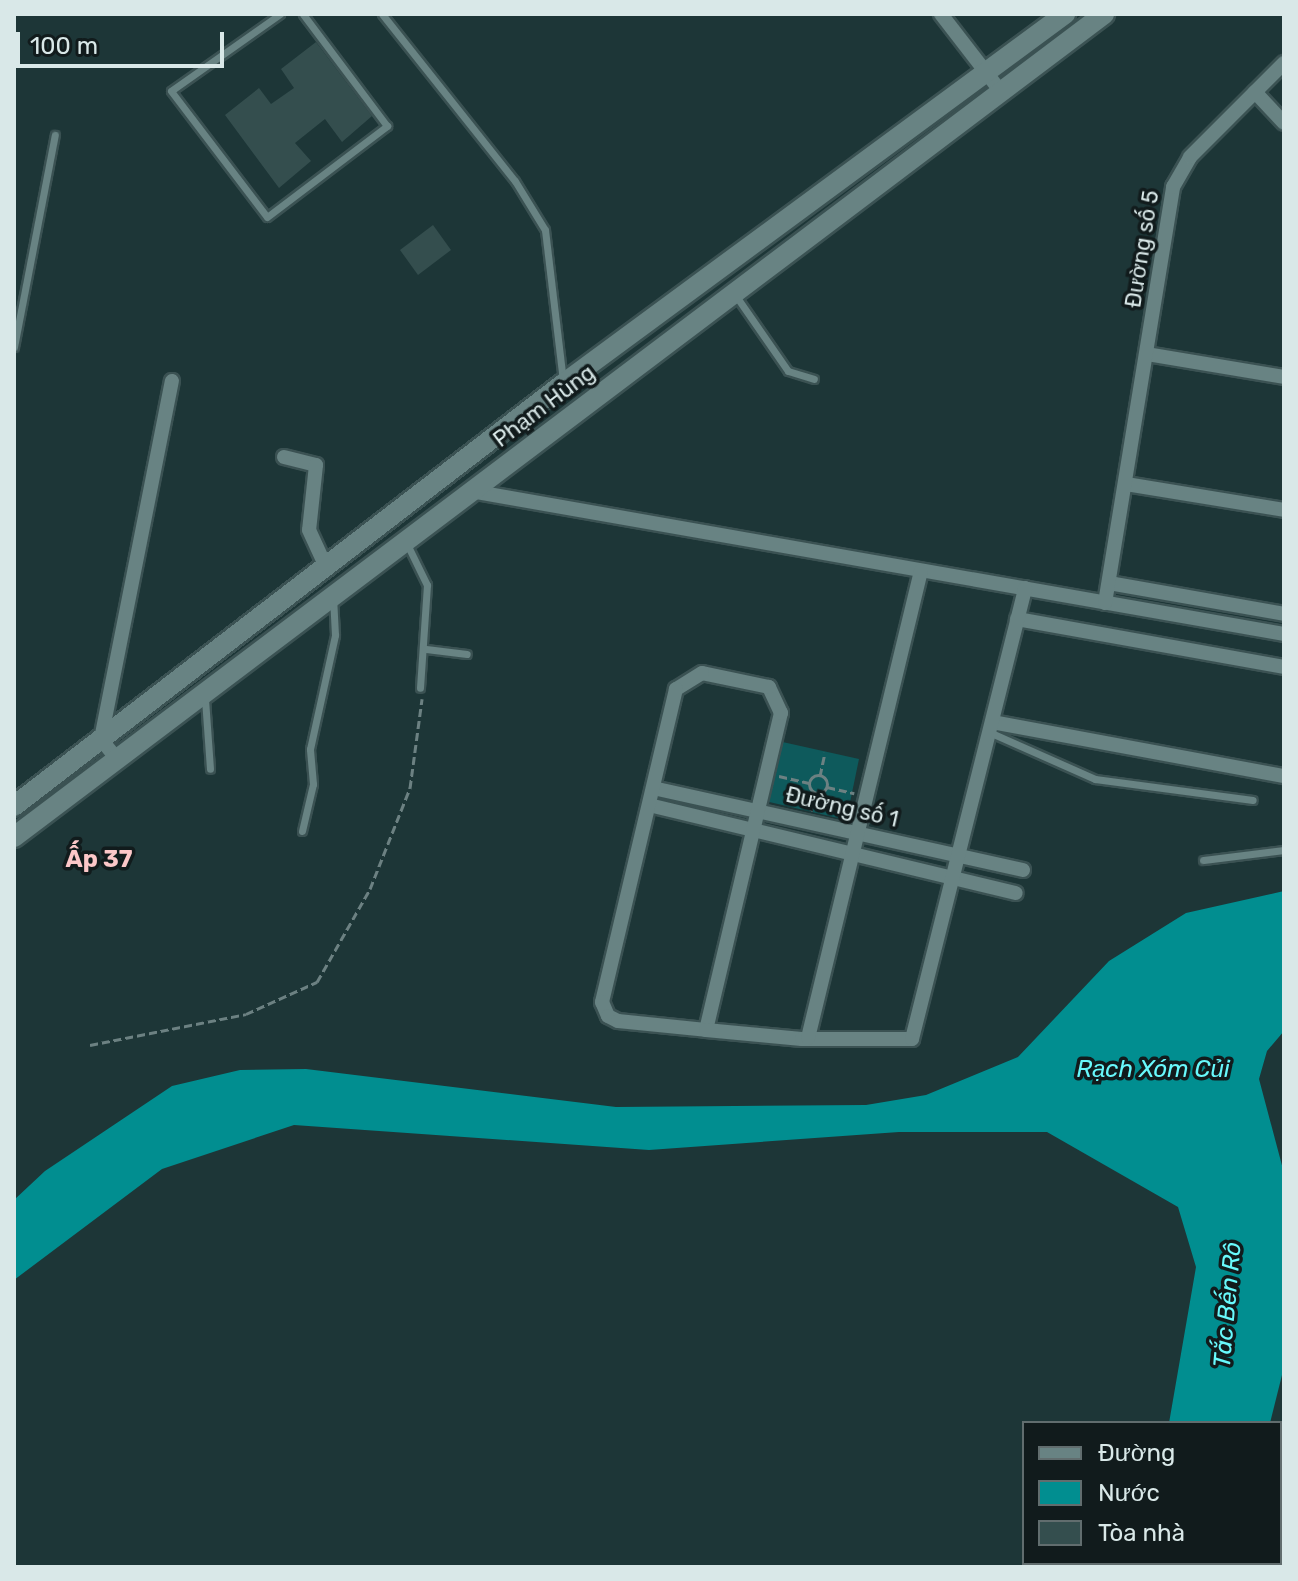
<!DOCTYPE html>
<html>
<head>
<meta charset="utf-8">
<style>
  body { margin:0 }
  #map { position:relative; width:1298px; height:1581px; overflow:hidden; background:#1d3637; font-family:Rubik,sans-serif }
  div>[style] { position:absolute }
  .green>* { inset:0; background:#0e5a5c }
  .water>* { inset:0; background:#018e90 }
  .building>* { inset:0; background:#344e4e }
  .path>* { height:3px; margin-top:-1.5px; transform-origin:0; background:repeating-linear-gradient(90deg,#6c8182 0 8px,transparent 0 12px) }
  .path>.ring { margin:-1.5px; padding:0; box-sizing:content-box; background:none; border:3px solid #6c8182; border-radius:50% }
  .roads { filter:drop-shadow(2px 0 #3b5253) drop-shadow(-2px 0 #3b5253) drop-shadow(0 2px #3b5253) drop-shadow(0 -2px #3b5253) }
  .service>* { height:7px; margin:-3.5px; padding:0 3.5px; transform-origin:3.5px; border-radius:3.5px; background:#688383 }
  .minor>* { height:14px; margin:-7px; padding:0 7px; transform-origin:7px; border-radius:7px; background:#688383 }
  .secondary>* { height:20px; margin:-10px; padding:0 10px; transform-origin:10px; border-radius:10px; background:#688383 }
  span { translate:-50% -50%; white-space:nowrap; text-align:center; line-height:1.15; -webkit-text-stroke:7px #111b1c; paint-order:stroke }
  .street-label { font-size:22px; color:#d9e8e8 }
  .neighbourhood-label { font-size:24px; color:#fcc7c8; font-weight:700 }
  .water-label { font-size:24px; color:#68f9fc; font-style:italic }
  .frame { position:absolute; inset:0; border:16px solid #d9e8e8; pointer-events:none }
  .legend { position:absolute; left:1022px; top:1421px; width:260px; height:144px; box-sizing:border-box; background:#111b1c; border:2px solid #616d6e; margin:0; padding:10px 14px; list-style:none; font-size:24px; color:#d9e8e8 }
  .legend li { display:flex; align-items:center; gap:16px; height:40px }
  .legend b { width:40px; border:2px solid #616d6e }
  .scale { position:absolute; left:16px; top:32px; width:208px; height:36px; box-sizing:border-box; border:4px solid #d9e8e8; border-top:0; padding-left:10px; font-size:24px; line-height:28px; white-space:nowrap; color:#d9e8e8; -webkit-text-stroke:6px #111b1c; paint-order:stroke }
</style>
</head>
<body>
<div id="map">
  <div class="green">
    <div style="clip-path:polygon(769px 739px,859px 759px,848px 812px,838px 818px,765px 801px)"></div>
  </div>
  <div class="water">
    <div style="clip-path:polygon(1284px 891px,1284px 1031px,1267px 1051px,1259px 1079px,1284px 1173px,1284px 1367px,1270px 1423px,1169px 1423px,1196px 1267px,1178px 1207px,1047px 1132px,899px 1132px,649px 1150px,294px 1125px,162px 1169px,14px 1280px,14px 1200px,45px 1171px,172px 1086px,240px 1070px,306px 1069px,616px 1107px,866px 1105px,926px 1095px,1018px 1057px,1109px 961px,1186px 913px)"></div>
  </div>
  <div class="building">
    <div style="clip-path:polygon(316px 42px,372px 116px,342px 142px,325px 119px,295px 143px,311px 161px,279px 188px,225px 115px,259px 88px,271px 104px,294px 88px,281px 69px)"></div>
    <div style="clip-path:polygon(433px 225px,451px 250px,418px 275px,400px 250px)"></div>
  </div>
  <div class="path">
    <div class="ring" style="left:809px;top:775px;width:15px;height:15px"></div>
    <div style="left:779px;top:776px;width:32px;rotate:13deg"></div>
    <div style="left:820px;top:776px;width:24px;rotate:-78deg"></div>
    <div style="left:827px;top:787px;width:28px;rotate:13deg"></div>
    <div style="left:811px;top:811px;width:19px;rotate:-74deg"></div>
    <div style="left:90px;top:1045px;width:159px;rotate:-11.2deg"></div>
    <div style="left:246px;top:1014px;width:78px;rotate:-24.3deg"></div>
    <div style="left:317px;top:982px;width:107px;rotate:-60.3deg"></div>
    <div style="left:370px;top:889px;width:109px;rotate:-68.4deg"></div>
    <div style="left:410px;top:788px;width:90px;rotate:-82.3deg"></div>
  </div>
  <div class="roads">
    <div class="service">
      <div style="left:280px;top:14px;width:133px;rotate:144.8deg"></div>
      <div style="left:171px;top:91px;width:158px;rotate:52.7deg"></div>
      <div style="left:267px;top:217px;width:151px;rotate:-37.2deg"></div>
      <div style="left:387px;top:126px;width:140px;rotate:-126.9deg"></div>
      <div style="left:382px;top:14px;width:213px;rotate:51.5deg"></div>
      <div style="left:515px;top:181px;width:57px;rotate:58.5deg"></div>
      <div style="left:545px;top:230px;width:153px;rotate:83.2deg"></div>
      <div style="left:736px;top:296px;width:91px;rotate:55.3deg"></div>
      <div style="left:788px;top:371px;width:27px;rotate:17deg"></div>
      <div style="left:14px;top:347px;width:216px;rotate:-79.1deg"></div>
      <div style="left:406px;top:542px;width:48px;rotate:64deg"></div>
      <div style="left:427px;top:585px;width:103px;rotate:93.9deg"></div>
      <div style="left:426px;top:649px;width:41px;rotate:7deg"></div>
      <div style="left:205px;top:699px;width:70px;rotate:85.9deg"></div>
      <div style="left:989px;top:732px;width:116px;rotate:23.9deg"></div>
      <div style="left:1095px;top:779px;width:159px;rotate:7.6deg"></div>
      <div style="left:302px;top:831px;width:48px;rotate:-76.8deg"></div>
      <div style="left:313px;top:784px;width:35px;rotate:-95deg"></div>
      <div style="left:310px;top:749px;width:117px;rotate:-77.6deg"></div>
      <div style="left:335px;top:635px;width:33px;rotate:-93deg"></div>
      <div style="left:1203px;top:860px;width:82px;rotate:-7deg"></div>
    </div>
    <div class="minor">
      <div style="left:941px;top:14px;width:100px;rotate:52.3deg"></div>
      <div style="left:1255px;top:92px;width:42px;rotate:46.9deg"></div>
      <div style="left:1147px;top:354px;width:139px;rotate:9.5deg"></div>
      <div style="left:284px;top:457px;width:33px;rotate:14deg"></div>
      <div style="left:316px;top:465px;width:65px;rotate:96.1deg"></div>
      <div style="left:309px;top:530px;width:41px;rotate:65.3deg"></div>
      <div style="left:1126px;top:484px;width:160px;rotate:9.3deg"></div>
      <div style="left:471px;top:491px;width:825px;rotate:9.98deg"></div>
      <div style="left:1109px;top:583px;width:178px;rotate:10deg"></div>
      <div style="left:1105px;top:603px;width:422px;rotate:-80.7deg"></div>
      <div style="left:1173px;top:187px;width:34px;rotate:-60deg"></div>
      <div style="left:1190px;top:157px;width:133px;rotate:-45deg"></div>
      <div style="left:1017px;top:619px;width:271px;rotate:10.2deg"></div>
      <div style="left:992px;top:722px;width:297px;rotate:10.5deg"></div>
      <div style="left:117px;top:759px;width:26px;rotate:-129deg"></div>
      <div style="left:101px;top:739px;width:365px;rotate:-78.8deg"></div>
      <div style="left:653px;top:788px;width:379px;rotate:12.5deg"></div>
      <div style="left:649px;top:805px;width:377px;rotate:13.5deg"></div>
      <div style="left:706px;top:1030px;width:326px;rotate:-76.7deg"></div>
      <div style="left:781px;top:713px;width:29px;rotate:-115deg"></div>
      <div style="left:769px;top:687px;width:68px;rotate:-168.2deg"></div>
      <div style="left:702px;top:673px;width:31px;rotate:148deg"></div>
      <div style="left:676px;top:689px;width:322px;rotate:103.3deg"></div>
      <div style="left:602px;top:1002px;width:15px;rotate:67deg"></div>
      <div style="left:608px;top:1016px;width:11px;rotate:27deg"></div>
      <div style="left:618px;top:1021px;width:88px;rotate:5.8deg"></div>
      <div style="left:706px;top:1030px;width:96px;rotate:5.4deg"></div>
      <div style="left:802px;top:1039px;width:110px"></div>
      <div style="left:912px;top:1039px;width:465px;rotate:-75.9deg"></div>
      <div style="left:808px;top:1038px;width:480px;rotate:-76.4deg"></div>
    </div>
    <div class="secondary">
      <div style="left:14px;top:806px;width:692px;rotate:-37.55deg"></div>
      <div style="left:563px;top:384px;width:624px;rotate:-36.39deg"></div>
      <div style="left:14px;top:837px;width:1366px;rotate:-37.05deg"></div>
    </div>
  </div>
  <div class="street-label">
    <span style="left:1142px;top:249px;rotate:-81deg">Đường số 5</span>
    <span style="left:544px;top:406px;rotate:-37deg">Phạm Hùng</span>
    <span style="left:842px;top:807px;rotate:13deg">Đường số 1</span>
  </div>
  <div class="neighbourhood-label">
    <span style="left:99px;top:860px">Ấp 37</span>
  </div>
  <div class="water-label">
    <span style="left:1153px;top:1070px">Rạch Xóm Củi</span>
    <span style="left:1228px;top:1305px;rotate:-85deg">Tắc Bến Rô</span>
  </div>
  <div class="frame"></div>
  <ul class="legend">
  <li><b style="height:10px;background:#688383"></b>Đường</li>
  <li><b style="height:22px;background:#018e90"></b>Nước</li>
  <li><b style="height:22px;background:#344e4e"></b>Tòa nhà</li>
  </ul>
  <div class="scale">100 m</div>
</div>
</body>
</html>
